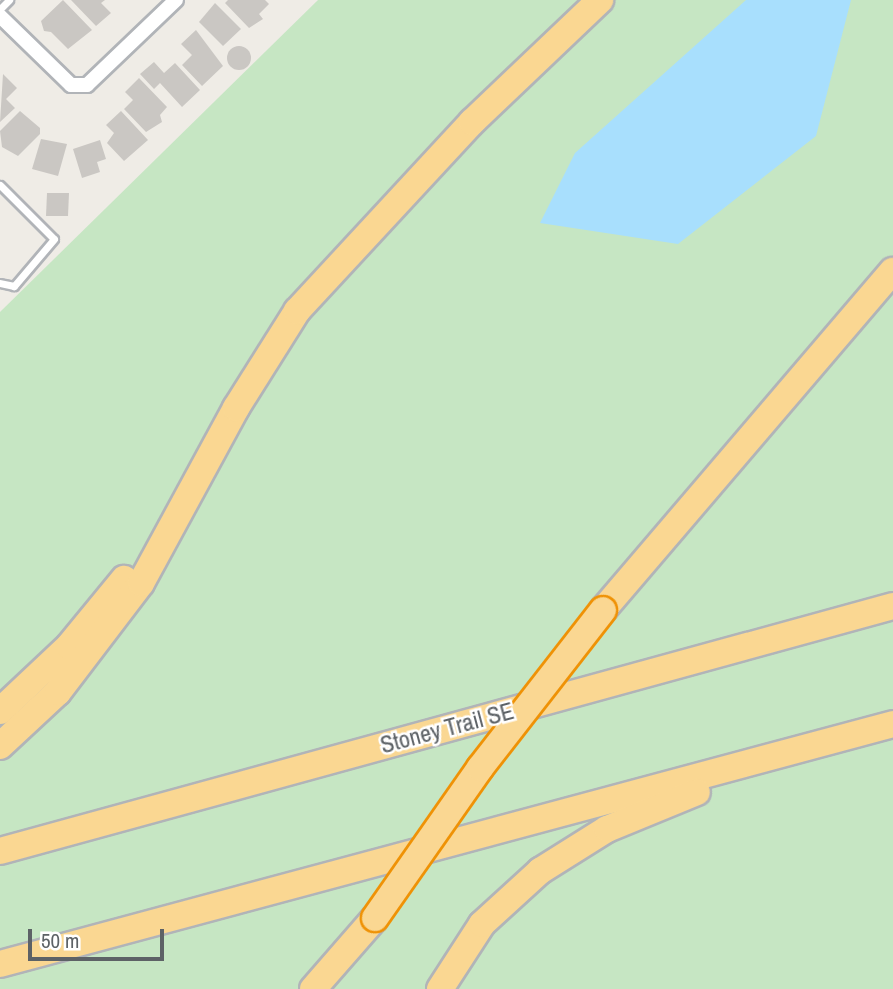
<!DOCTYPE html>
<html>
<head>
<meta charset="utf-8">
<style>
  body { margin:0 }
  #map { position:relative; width:893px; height:989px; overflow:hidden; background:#efece6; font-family:"Archivo Narrow",sans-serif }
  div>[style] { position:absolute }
  .green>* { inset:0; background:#c6e6c3 }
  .water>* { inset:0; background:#a8dffd }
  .building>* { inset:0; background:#cac7c3 }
  .round { border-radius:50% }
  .roads { filter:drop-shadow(2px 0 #b1b4b8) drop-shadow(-2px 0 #b1b4b8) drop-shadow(0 2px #b1b4b8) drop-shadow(0 -2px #b1b4b8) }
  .lane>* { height:7px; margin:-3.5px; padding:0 3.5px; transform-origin:3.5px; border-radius:3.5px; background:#fff }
  .street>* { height:14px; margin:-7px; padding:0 7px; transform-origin:7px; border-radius:7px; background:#fff }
  .highway>* { height:26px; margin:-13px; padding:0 13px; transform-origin:13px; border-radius:13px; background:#fad792 }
  .bridges { filter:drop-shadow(2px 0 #ef9206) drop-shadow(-2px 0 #ef9206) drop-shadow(0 2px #ef9206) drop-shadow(0 -2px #ef9206) }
  .highway-bridge>* { height:26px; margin:-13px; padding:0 13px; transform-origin:13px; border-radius:13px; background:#fad792 }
  span { translate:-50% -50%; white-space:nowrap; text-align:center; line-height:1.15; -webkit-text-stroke:5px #fff; paint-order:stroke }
  .street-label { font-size:24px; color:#5d6266 }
  .scale { position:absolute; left:28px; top:929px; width:136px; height:32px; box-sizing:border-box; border:4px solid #5d6266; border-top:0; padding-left:9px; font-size:21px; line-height:24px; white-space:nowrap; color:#5d6266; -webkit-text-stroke:5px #fff; paint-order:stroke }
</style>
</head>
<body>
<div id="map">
  <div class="green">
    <div style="clip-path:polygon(318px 0,893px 0,893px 989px,0 989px,0 312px)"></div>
  </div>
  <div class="water">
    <div style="clip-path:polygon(746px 0,851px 0,816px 136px,678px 244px,540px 223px,575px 153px)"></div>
  </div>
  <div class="building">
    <div style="clip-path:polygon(63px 0,92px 30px,68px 49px,51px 32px,44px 31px,41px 21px)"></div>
    <div style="clip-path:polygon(71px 0,105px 0,101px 3px,111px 13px,96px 26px)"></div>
    <div style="clip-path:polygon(228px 0,265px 0,269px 4px,259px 14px,263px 19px,249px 28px,225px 3px)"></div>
    <div style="clip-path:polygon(215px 3px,241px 29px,223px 46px,199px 22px)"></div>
    <div style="clip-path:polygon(196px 30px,223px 66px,202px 86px,182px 65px,192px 55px,181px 44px)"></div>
    <div class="round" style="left:227px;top:46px;width:24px;height:24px"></div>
    <div style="clip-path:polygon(154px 62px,164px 73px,175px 63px,200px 90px,182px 107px,160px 83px,154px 89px,140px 74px)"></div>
    <div style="clip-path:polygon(3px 74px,17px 88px,6px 99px,15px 108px,0 122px)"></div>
    <div style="clip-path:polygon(139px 78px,167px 107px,160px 115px,162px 122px,146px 132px,124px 109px,133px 100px,125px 92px)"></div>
    <div style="clip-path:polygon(20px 111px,40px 128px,40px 134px,18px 156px,2px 147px,0 131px)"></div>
    <div style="clip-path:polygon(121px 111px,148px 140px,124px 161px,107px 143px,114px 133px,106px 125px)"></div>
    <div style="clip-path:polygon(41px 139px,67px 144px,58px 176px,32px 169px)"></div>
    <div style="clip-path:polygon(100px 140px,106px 159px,97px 162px,100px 172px,82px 178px,73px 149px)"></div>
    <div style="clip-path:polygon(47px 193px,69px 193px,68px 216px,46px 216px)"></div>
  </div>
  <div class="roads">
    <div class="lane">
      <div style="left:0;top:9px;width:13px;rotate:-45deg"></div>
      <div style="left:0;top:185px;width:76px;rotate:45deg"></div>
      <div style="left:54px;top:239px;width:62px;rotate:130.4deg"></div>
      <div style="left:14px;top:286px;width:14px;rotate:-168deg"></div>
    </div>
    <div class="street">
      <div style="left:0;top:16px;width:99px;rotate:44.2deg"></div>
      <div style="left:71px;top:85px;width:16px"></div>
      <div style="left:87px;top:85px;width:123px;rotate:-43.7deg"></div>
    </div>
    <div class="highway">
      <div style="left:603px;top:610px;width:446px;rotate:-49.5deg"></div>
      <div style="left:0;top:711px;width:95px;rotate:-43.3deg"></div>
      <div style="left:69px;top:646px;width:87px;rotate:-50.6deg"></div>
      <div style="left:0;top:746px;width:79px;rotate:-43deg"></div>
      <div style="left:58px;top:692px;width:137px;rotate:-52.7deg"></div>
      <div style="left:141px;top:583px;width:199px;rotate:-61.5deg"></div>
      <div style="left:236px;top:408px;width:115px;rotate:-57.8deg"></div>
      <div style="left:297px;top:311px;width:258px;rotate:-47.2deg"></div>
      <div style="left:472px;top:122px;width:177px;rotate:-43.6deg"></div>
      <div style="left:0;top:851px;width:926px;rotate:-15.34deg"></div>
      <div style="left:0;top:964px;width:925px;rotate:-15.04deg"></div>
      <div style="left:313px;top:989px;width:94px;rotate:-48.9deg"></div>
      <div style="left:440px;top:989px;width:77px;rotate:-57.1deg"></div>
      <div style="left:482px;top:924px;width:79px;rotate:-42.4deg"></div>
      <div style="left:540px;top:871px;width:79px;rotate:-32.1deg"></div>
      <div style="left:607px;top:829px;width:97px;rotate:-22.3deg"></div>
    </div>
  </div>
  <div class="bridges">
    <div class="highway-bridge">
      <div style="left:375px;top:918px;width:183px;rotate:-55deg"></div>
      <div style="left:480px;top:768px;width:200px;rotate:-52.1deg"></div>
    </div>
  </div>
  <div class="street-label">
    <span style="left:447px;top:728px;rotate:-15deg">Stoney Trail SE</span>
  </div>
  <div class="scale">50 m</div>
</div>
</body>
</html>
